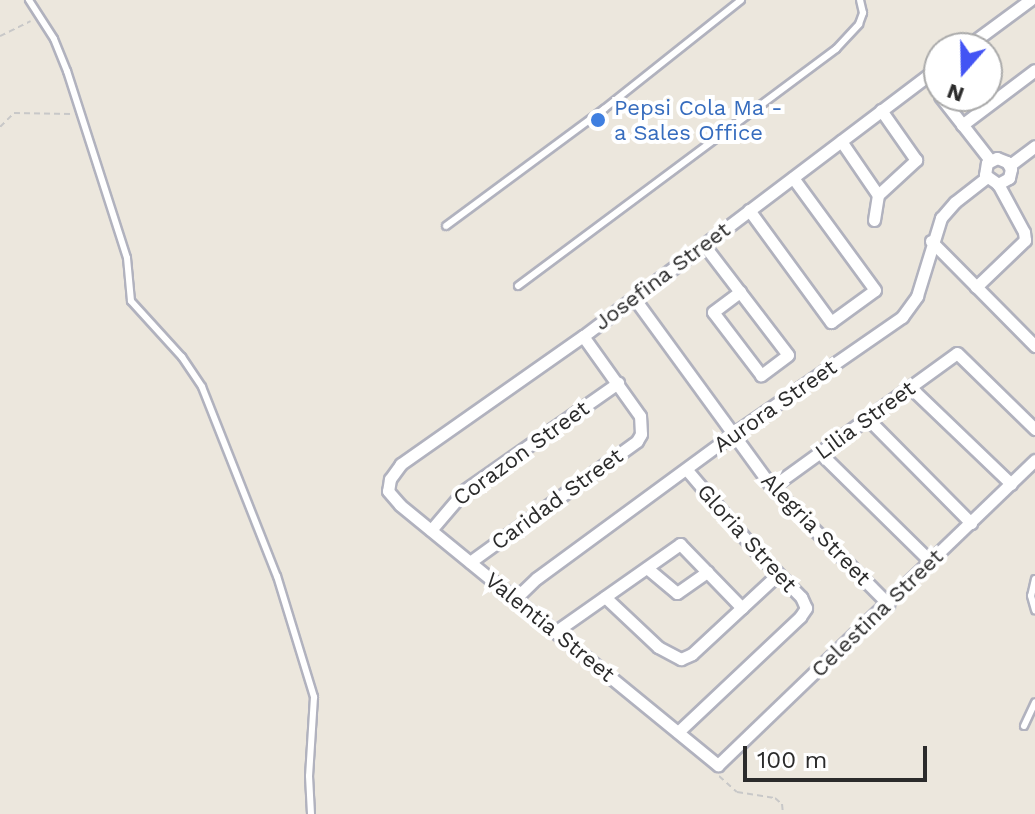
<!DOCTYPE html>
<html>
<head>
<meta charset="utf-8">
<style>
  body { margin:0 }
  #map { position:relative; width:1035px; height:814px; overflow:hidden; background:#ece7dd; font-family:"Work Sans",sans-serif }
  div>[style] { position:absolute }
  .path>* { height:2px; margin-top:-1px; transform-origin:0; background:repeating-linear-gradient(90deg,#c8c8c8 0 6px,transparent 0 10px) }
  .roads { filter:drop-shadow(2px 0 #b1b2be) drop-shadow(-2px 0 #b1b2be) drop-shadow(0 2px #b1b2be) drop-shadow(0 -2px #b1b2be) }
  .service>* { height:6px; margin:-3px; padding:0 3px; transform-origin:3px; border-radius:3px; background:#fff }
  .minor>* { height:11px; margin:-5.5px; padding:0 5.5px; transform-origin:5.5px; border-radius:5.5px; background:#fff }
  .dots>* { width:22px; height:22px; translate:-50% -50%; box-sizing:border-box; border:4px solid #fff; border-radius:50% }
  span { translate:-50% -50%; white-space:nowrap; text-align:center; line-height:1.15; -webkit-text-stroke:8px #fff; paint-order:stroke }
  .shop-label { font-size:22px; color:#366cbe }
  .left { translate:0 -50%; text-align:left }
  .street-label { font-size:22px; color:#2b2b2b }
  .north { position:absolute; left:923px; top:32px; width:80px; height:80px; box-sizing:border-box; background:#fff; border:2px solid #aaa; border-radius:50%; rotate:200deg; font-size:22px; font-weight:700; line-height:32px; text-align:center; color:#2b2b2b }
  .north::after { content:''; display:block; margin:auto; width:28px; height:36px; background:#4354f4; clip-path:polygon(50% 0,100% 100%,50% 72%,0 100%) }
  .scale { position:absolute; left:743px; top:746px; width:184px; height:36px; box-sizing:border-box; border:4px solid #2b2b2b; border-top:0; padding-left:10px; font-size:24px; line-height:28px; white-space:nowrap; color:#2b2b2b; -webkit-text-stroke:6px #fff; paint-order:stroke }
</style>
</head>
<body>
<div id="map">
  <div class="path">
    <div style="left:0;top:36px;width:34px;rotate:-26deg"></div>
    <div style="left:0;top:127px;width:20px;rotate:-45deg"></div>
    <div style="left:14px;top:113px;width:57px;rotate:1deg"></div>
    <div style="left:719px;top:776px;width:24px;rotate:42deg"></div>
    <div style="left:737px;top:792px;width:38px;rotate:9deg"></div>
    <div style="left:775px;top:798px;width:9px;rotate:41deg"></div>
    <div style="left:782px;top:804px;width:10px;rotate:84deg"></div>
  </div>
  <div class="roads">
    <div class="service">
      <div style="left:29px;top:0;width:46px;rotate:57.3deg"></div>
      <div style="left:54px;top:39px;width:35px;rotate:68deg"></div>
      <div style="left:67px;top:71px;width:196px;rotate:72.2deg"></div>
      <div style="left:127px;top:258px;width:43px;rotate:84.7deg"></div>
      <div style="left:131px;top:301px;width:76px;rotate:47.7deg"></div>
      <div style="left:182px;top:357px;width:36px;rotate:56deg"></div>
      <div style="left:202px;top:387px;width:203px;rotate:68.4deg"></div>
      <div style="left:277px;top:576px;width:127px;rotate:73deg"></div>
      <div style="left:314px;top:697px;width:79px;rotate:93.6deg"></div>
      <div style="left:309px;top:776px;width:38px;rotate:87deg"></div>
      <div style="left:446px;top:226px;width:197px;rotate:-36.5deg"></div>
      <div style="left:604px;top:109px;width:175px;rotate:-38.5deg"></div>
      <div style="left:518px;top:286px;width:397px;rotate:-36.7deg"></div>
      <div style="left:836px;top:49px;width:34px;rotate:-47deg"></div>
      <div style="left:859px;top:24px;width:12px;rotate:-70deg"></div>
      <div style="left:863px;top:13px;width:13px;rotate:-103deg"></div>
      <div style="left:1035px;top:579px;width:17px;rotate:103deg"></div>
      <div style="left:1031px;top:596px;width:15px;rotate:74deg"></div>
      <div style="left:1024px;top:726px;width:26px;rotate:-65deg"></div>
    </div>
    <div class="minor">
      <div style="left:965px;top:48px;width:81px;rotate:-36.4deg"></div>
      <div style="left:939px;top:67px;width:446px;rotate:142.9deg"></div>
      <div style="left:583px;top:336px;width:223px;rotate:144.9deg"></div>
      <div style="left:401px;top:464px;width:19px;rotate:126deg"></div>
      <div style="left:390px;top:479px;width:12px;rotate:99deg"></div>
      <div style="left:388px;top:491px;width:18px;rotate:49deg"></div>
      <div style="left:400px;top:505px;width:411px;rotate:39.3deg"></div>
      <div style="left:718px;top:765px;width:440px;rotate:-43.9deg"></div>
      <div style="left:940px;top:96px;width:81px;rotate:52deg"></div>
      <div style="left:962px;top:125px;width:91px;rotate:-37deg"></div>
      <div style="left:841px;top:141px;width:65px;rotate:55.6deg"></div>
      <div style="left:1010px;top:165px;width:31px;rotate:-37deg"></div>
      <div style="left:749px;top:210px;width:139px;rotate:53.8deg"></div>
      <div style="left:831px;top:322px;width:54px;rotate:-36deg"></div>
      <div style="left:875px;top:290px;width:139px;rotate:-126.2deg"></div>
      <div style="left:874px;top:220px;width:25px;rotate:-81deg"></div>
      <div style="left:878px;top:195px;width:52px;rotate:-42.6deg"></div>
      <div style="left:916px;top:160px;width:61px;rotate:-125deg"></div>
      <div style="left:931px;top:241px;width:148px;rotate:45.3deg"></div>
      <div style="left:704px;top:245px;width:138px;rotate:52.6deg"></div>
      <div style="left:788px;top:355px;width:34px;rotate:143deg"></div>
      <div style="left:761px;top:375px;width:79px;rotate:-127.3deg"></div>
      <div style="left:713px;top:312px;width:34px;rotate:-37deg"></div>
      <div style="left:976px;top:287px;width:68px;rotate:-43.8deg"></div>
      <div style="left:1025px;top:240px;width:8px;rotate:-97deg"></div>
      <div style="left:1024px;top:232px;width:55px;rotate:-118.4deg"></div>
      <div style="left:998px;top:184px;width:16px;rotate:-145deg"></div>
      <div style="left:985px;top:175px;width:12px;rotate:-81deg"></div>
      <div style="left:987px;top:163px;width:11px;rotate:-27deg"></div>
      <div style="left:997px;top:158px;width:11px;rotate:22deg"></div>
      <div style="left:1007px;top:162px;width:8px;rotate:60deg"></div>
      <div style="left:1011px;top:169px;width:9px;rotate:103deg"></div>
      <div style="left:1009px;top:178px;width:13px;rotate:151deg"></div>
      <div style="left:634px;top:298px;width:234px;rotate:53.9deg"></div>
      <div style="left:772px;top:487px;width:165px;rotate:45.2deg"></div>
      <div style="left:910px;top:387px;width:140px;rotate:43.8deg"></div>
      <div style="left:867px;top:418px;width:148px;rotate:45.3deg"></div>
      <div style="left:819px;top:452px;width:157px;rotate:44.5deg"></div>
      <div style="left:772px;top:487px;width:228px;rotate:-35.9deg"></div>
      <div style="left:957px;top:353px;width:109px;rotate:44.3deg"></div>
      <div style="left:431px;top:530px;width:52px;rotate:-49.6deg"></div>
      <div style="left:465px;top:490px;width:187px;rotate:-35deg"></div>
      <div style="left:470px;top:562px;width:206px;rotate:-35.9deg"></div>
      <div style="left:637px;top:441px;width:8px;rotate:-60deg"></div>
      <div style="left:641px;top:434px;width:18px;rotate:-93deg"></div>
      <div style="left:640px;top:416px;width:98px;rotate:-125.5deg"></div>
      <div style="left:647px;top:568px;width:39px;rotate:40deg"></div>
      <div style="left:677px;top:593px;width:37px;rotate:-35deg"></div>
      <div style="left:605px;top:597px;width:73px;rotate:43.3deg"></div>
      <div style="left:658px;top:647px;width:26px;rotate:28deg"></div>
      <div style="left:681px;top:659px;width:12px;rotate:-24deg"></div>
      <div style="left:692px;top:654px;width:117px;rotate:-42.9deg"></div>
      <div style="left:515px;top:599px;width:30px;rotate:-44deg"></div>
      <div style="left:537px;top:578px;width:243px;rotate:-36.3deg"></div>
      <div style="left:733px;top:434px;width:206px;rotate:-34.7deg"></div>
      <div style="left:902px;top:317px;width:26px;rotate:-54deg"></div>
      <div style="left:917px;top:296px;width:82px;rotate:-72.9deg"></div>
      <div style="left:941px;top:218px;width:21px;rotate:-49deg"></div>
      <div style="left:955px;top:202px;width:39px;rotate:-38deg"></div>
      <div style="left:555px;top:632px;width:153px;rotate:-35.1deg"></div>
      <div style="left:680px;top:544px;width:89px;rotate:45.9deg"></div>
      <div style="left:678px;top:732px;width:168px;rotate:-43.3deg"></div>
      <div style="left:800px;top:617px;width:11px;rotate:-56deg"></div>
      <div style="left:806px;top:608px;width:12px;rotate:-114deg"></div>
      <div style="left:801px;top:597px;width:66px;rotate:-134.4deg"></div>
      <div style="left:755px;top:550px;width:106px;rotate:-130.4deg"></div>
    </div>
  </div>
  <div class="dots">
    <div style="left:598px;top:120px;background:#3f7fe0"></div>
  </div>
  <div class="shop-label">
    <span class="left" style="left:614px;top:120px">Pepsi Cola Ma -<br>a Sales Office</span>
  </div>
  <div class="street-label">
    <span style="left:662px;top:276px;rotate:-37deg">Josefina Street</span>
    <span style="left:775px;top:406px;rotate:-35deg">Aurora Street</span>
    <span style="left:865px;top:420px;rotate:-36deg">Lilia Street</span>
    <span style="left:521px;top:453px;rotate:-36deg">Corazon Street</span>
    <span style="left:557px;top:499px;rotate:-36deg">Caridad Street</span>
    <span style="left:816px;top:529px;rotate:46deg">Alegria Street</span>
    <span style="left:747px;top:538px;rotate:48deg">Gloria Street</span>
    <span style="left:877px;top:613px;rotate:-44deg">Celestina Street</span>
    <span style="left:550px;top:627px;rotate:39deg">Valentia Street</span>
  </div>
  <div class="north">N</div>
  <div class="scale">100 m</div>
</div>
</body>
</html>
